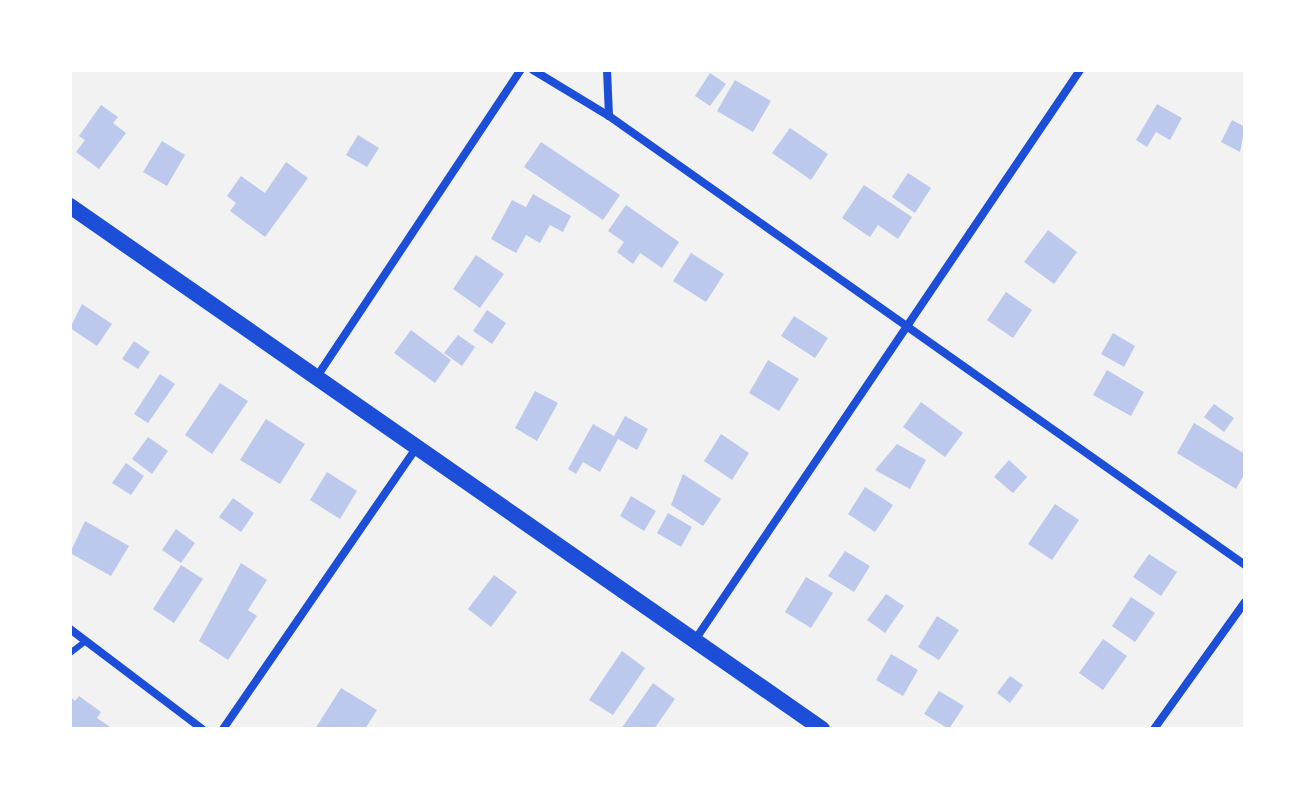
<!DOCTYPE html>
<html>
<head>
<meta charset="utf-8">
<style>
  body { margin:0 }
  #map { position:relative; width:1315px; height:799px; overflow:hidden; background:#f2f2f2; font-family:"Asap Condensed",sans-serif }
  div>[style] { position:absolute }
  .building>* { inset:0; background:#bdc9ec }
  .service>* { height:6px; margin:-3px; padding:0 3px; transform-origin:3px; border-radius:3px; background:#1d4ed8 }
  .minor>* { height:8px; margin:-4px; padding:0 4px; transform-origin:4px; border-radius:4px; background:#1d4ed8 }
  .secondary>* { height:16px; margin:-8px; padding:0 8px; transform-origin:8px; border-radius:8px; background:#1d4ed8 }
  span { translate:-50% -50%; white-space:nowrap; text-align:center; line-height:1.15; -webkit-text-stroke:8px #fff; paint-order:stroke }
  .frame { position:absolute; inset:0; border:72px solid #fff; pointer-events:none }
</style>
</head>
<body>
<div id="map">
  <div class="building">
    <div style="clip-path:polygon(710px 73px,726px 84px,710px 106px,695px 96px)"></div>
    <div style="clip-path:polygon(735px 80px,771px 101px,753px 132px,717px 111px)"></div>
    <div style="clip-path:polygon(1157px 104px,1182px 118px,1170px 140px,1156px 132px,1147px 147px,1136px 140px)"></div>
    <div style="clip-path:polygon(101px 105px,118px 117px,113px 123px,126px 133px,99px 169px,76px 152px,85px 140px,79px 136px)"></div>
    <div style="clip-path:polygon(1232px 120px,1245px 127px,1240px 152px,1221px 142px)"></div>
    <div style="clip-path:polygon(790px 128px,828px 154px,811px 180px,772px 153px)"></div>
    <div style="clip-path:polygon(358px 135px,379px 148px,367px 167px,346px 155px)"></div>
    <div style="clip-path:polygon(162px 141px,185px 155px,167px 186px,143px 172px)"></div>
    <div style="clip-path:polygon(541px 142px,620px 195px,603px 220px,524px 167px)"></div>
    <div style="clip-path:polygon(286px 162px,308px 178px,265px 237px,230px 211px,236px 203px,227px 196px,241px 176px,265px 193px)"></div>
    <div style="clip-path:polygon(908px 173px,931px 188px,915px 213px,892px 197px)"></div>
    <div style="clip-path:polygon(864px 185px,912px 217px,898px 239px,878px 225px,870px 237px,842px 218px)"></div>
    <div style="clip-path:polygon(533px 194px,571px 216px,563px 232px,550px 225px,540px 243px,526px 235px,516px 253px,491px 239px,512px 200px,526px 207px)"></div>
    <div style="clip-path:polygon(626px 205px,679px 242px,662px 268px,640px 253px,633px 264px,617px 252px,624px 242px,608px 231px)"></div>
    <div style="clip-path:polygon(1048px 230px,1077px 252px,1054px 284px,1024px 262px)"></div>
    <div style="clip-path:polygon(691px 253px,724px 274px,706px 302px,673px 281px)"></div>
    <div style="clip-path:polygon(476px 255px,504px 274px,480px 308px,453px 289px)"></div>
    <div style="clip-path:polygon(1006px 292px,1032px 310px,1013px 338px,987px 320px)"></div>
    <div style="clip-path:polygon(82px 304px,112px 324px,97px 346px,70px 328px)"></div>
    <div style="clip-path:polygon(487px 310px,506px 323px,492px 344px,473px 331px)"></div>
    <div style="clip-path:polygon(794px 316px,828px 338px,815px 358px,781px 336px)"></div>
    <div style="clip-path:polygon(411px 330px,451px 360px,435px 383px,394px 353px)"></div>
    <div style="clip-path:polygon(1113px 333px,1135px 346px,1124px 367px,1101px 354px)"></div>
    <div style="clip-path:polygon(458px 335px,475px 347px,462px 366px,444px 353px)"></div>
    <div style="clip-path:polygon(134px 341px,150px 352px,138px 369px,122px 359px)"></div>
    <div style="clip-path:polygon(768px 360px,799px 379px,779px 411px,749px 393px)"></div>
    <div style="clip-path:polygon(1107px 370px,1144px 392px,1131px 416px,1093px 395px)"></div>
    <div style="clip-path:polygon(160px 374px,175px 384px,148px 423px,134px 414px)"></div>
    <div style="clip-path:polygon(220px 383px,248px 401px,212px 454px,185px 435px)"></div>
    <div style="clip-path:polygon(535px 391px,558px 403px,537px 441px,515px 428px)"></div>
    <div style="clip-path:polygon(921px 402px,963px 433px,945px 457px,903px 427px)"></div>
    <div style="clip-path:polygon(1214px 404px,1234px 418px,1224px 432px,1204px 417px)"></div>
    <div style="clip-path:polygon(625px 416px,648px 429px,637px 450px,618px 439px,600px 472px,583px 462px,576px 474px,568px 469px,593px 424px,614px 436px)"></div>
    <div style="clip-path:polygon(266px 419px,305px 444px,280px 484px,240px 460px)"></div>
    <div style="clip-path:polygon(1194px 423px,1245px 454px,1245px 473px,1236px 489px,1177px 453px)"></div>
    <div style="clip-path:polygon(721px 434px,749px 453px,732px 480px,704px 461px)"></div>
    <div style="clip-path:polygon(148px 437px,168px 451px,152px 474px,132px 459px)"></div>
    <div style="clip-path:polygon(897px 444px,926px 460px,910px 489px,875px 470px)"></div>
    <div style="clip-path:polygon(1009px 460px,1027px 477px,1013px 493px,994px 477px)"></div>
    <div style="clip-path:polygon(126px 463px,144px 476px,131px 495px,112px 483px)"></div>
    <div style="clip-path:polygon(327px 472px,357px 491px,340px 519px,310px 500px)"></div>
    <div style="clip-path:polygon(683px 474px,721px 499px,703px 526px,671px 505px)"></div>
    <div style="clip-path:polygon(865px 487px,893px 505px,875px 532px,848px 514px)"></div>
    <div style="clip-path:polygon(631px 496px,656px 511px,644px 531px,620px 516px)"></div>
    <div style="clip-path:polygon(233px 498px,254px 513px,241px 532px,219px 517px)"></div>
    <div style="clip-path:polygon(1055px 504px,1079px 520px,1052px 560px,1028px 544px)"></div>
    <div style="clip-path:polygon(668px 513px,692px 527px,681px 547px,657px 533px)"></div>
    <div style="clip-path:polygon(85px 521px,129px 546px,111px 576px,70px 553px)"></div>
    <div style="clip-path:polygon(176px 529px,195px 543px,181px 563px,162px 550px)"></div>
    <div style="clip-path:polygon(845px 551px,870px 566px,854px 592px,828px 576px)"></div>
    <div style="clip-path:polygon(1149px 554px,1177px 572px,1161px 596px,1133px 577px)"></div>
    <div style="clip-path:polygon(241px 563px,267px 580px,248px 610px,257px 616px,228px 660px,199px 641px)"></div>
    <div style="clip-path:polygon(181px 565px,203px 579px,174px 623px,153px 609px)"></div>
    <div style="clip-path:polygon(494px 575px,517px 592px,491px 627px,468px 609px)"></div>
    <div style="clip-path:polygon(806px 577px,833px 593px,811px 628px,785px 612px)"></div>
    <div style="clip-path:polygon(886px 594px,904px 606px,885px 633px,867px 620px)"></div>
    <div style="clip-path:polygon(1131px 597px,1155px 613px,1135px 642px,1112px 626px)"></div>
    <div style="clip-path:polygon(937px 616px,959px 630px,939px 660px,918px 647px)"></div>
    <div style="clip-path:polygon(1103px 639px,1127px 656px,1103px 690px,1079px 673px)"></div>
    <div style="clip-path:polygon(622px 651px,645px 668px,613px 715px,589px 700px)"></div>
    <div style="clip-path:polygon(891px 654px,918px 670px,903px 696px,876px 680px)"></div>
    <div style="clip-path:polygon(1010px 676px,1023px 685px,1010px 703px,997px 693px)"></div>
    <div style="clip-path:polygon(653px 683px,675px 699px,654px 729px,621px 729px)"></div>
    <div style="clip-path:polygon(341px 688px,377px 710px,365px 729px,315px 729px)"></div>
    <div style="clip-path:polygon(939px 691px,964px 706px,949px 729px,924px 714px)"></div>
    <div style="clip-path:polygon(79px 696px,101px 712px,97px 718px,113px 729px,70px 729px,70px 697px,75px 701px)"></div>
  </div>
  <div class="service">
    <div style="left:70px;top:653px;width:20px;rotate:-37deg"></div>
  </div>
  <div class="minor">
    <div style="left:533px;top:70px;width:89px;rotate:31.2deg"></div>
    <div style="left:609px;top:116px;width:779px;rotate:35.22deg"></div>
    <div style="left:607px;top:70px;width:46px;rotate:87.5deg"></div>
    <div style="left:316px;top:378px;width:370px;rotate:-56.4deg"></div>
    <div style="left:70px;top:629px;width:166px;rotate:37.1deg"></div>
    <div style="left:695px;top:640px;width:688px;rotate:-55.96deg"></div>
    <div style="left:223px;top:729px;width:342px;rotate:-55.5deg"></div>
    <div style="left:1154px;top:729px;width:156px;rotate:-54.4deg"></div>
  </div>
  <div class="secondary">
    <div style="left:70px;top:206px;width:916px;rotate:34.82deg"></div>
  </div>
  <div class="frame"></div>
</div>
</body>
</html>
